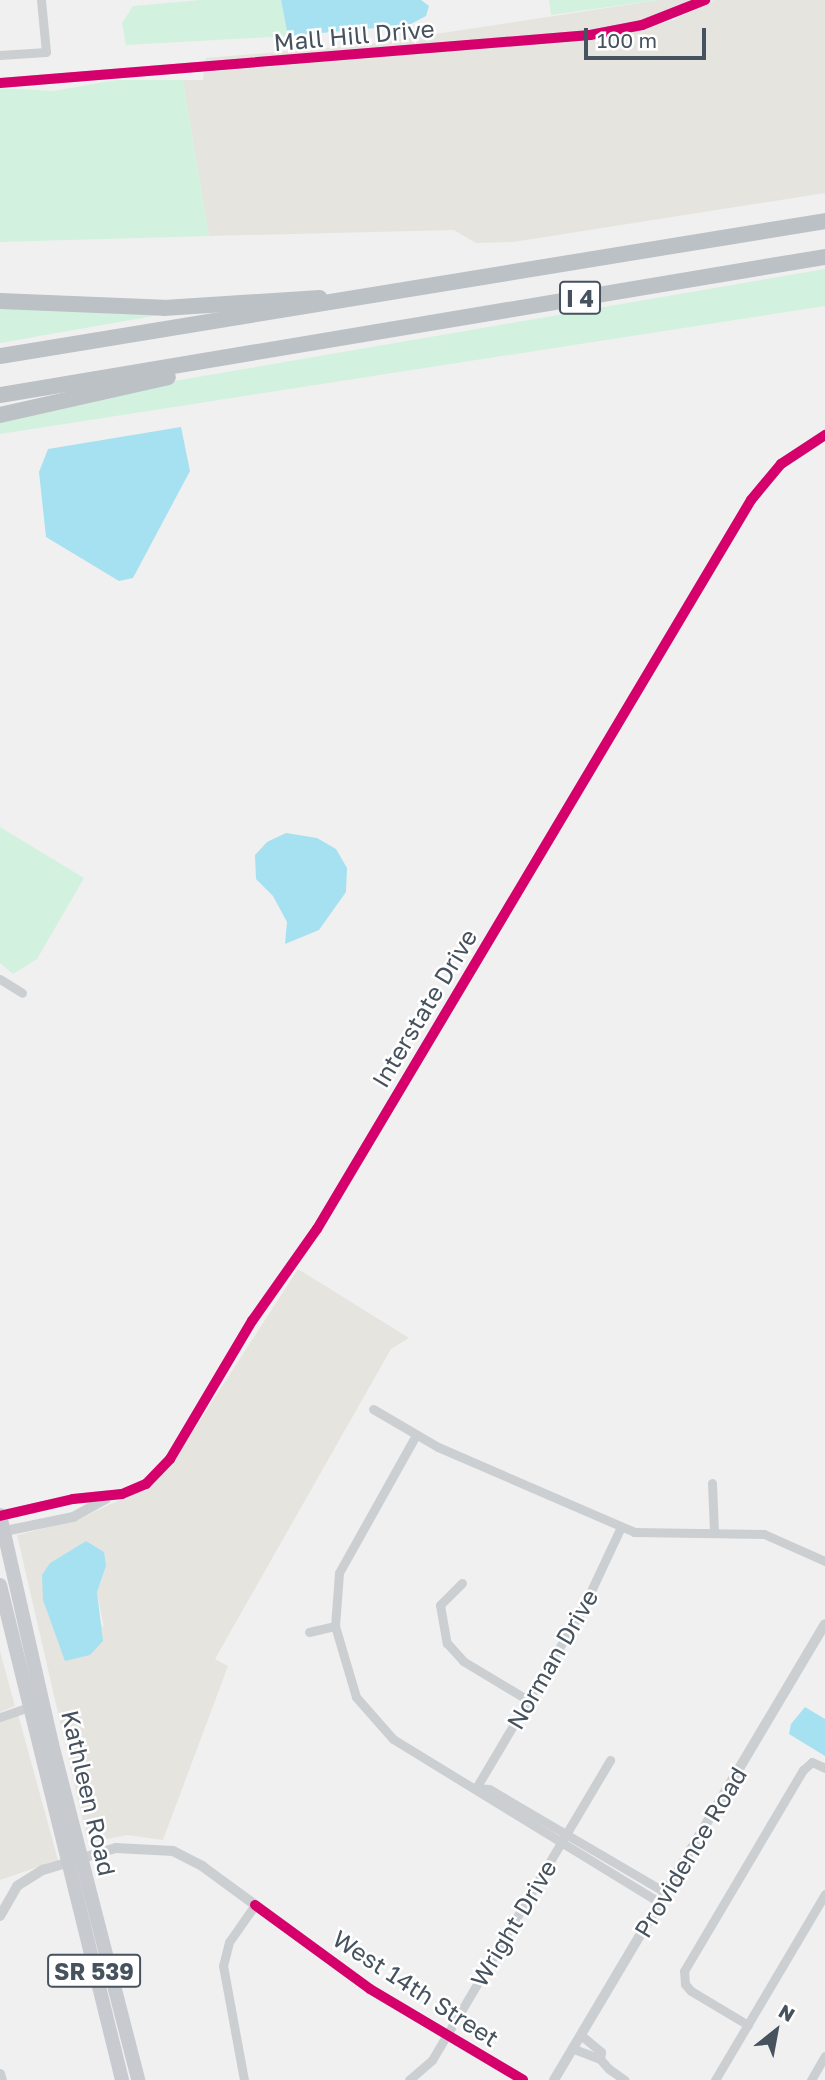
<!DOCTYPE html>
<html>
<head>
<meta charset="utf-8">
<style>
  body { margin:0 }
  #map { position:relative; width:825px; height:2080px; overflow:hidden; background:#f1f0f0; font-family:"Golos Text",sans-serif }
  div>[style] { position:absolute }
  .commercial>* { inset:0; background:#e6e4de }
  .green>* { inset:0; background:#d3f1df }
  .water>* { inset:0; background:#a5e1f1 }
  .minor>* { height:9px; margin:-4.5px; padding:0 4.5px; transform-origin:4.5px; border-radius:4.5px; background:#cccfd1 }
  .tertiary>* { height:10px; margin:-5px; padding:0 5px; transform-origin:5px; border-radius:5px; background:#cccfd1 }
  .primary>* { height:14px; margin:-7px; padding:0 7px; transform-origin:7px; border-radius:7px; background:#c7cbcf }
  .motorway>* { height:16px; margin:-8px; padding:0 8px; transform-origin:8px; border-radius:8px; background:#bcc1c6 }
  .cycleway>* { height:10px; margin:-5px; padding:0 5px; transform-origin:5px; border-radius:5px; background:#d6006c }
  span { translate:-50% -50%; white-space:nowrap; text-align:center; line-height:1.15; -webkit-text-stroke:5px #fff; paint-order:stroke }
  .shield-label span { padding:2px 5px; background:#fff; border:2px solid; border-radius:5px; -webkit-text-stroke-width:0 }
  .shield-label { font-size:23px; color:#46525e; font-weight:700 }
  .street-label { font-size:24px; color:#46525e }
  .north { position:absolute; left:741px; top:1996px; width:70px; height:70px; -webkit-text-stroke:5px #fff; paint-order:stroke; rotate:31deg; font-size:19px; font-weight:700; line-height:28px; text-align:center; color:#46525e }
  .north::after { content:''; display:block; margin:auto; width:24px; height:32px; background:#46525e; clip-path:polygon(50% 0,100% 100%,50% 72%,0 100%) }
  .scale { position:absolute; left:584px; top:28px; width:122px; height:32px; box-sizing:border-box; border:4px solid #46525e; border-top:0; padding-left:9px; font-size:21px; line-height:24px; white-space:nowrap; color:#46525e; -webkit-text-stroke:5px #fff; paint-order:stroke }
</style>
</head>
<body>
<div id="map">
  <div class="commercial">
    <div style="clip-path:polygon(659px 0,696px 0,641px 21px,590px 31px,205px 63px,206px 58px,363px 45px)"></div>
    <div style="clip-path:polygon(714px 0,825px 0,825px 193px,513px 242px,476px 243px,454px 230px,209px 236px,183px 80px,203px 80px,204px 72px,616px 36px,673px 20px)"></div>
    <div style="clip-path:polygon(evenodd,298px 1269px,409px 1338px,391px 1349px,215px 1659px,228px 1666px,163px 1840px,127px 1835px,88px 1843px,17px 1535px,74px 1521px,124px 1498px,173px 1462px,298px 1269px,86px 1541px,106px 1566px,97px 1592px,104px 1628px,50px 1563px,86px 1541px)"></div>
    <div style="clip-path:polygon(0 1651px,15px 1706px,0 1712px)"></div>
    <div style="clip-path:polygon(18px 1714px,58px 1860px,0 1880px,0 1722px)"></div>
  </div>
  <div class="green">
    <div style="clip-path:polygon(200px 0,281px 0,288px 36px,126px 45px,122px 23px,133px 6px)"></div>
    <div style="clip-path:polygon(549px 0,659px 0,551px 15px)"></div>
    <div style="clip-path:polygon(116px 80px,183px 80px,209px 236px,0 242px,0 88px,53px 91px)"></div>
    <div style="clip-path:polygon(825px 269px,825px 306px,0 434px,0 417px,145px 386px)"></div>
    <div style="clip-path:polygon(0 303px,165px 314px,0 343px)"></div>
    <div style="clip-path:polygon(0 827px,84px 878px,37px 959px,13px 974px,0 963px)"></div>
  </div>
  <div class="water">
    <div style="clip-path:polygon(281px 0,421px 0,429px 6px,426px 16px,409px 25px,288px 36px)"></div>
    <div style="clip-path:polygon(181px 427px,190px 471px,133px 578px,119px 581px,46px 537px,39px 472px,48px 449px)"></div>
    <div style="clip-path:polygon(286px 833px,317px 838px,336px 849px,347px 868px,346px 892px,319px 930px,285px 944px,287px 922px,273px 896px,256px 879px,255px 855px,267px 842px)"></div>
    <div style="clip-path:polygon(86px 1541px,104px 1552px,106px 1566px,97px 1592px,103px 1641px,90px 1655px,65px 1661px,43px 1600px,42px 1575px,50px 1563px)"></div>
    <div style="clip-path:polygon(805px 1707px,825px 1719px,825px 1756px,789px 1734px,791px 1724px)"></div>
  </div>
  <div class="minor">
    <div style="left:0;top:55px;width:46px;rotate:-3.7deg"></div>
    <div style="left:46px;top:52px;width:52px;rotate:-95.5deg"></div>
    <div style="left:0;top:979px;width:26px;rotate:32deg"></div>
    <div style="left:373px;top:1409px;width:75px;rotate:30.3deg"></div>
    <div style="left:438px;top:1447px;width:214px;rotate:23.4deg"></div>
    <div style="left:634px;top:1532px;width:130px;rotate:0.9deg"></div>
    <div style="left:764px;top:1534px;width:67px;rotate:23.9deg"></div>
    <div style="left:416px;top:1435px;width:158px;rotate:119.2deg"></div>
    <div style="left:339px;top:1573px;width:53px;rotate:94.3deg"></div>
    <div style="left:335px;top:1626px;width:74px;rotate:73.5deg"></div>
    <div style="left:356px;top:1697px;width:56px;rotate:48.6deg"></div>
    <div style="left:393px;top:1739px;width:314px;rotate:31.5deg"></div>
    <div style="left:712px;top:1483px;width:49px;rotate:87.7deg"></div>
    <div style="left:462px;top:1583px;width:31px;rotate:135deg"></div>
    <div style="left:440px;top:1605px;width:39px;rotate:80deg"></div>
    <div style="left:447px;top:1643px;width:24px;rotate:48deg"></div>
    <div style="left:463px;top:1661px;width:76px;rotate:31deg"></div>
    <div style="left:309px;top:1632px;width:27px;rotate:-13deg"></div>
    <div style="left:0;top:1717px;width:36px;rotate:-19deg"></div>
    <div style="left:476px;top:1788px;width:209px;rotate:-59.3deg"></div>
    <div style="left:583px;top:1608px;width:89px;rotate:-64.9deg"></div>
    <div style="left:476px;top:1788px;width:13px;rotate:4deg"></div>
    <div style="left:489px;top:1789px;width:205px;rotate:30.4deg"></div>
    <div style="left:748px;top:2025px;width:66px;rotate:-149.2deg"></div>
    <div style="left:691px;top:1991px;width:9px;rotate:-131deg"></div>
    <div style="left:685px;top:1984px;width:13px;rotate:-94deg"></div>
    <div style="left:684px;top:1971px;width:234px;rotate:-59.4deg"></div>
    <div style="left:803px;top:1770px;width:12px;rotate:-42deg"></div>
    <div style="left:812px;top:1762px;width:14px;rotate:25deg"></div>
    <div style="left:582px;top:2036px;width:25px;rotate:40deg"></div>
    <div style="left:601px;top:2052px;width:7px;rotate:98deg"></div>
    <div style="left:600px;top:2059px;width:13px;rotate:48deg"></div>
    <div style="left:609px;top:2069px;width:19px;rotate:35deg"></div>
    <div style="left:574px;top:2049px;width:28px;rotate:21deg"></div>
    <div style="left:0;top:2073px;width:7px;rotate:74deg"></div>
    <div style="left:244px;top:2080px;width:116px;rotate:-100.4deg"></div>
    <div style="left:223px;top:1966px;width:25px;rotate:-76deg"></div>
    <div style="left:229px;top:1942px;width:45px;rotate:-54.9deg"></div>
    <div style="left:409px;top:2080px;width:30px;rotate:-41deg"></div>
    <div style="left:432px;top:2060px;width:349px;rotate:-59.3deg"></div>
    <div style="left:715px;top:2080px;width:216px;rotate:-59.4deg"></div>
    <div style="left:811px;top:2080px;width:28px;rotate:-60deg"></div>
  </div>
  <div class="tertiary">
    <div style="left:0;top:83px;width:592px;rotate:-4.65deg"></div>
    <div style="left:590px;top:35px;width:53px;rotate:-10.9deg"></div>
    <div style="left:642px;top:25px;width:68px;rotate:-21.6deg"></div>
    <div style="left:0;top:1516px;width:75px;rotate:-13.1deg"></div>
    <div style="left:73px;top:1499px;width:49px;rotate:-5.8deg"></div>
    <div style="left:122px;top:1494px;width:26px;rotate:-23deg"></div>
    <div style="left:146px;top:1484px;width:35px;rotate:-46deg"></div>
    <div style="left:170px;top:1459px;width:161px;rotate:-59.3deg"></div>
    <div style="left:252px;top:1321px;width:113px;rotate:-54.8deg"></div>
    <div style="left:317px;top:1229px;width:848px;rotate:-59.23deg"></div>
    <div style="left:751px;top:500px;width:47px;rotate:-50.2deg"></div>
    <div style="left:781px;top:464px;width:53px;rotate:-33.4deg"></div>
    <div style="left:0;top:1532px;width:75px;rotate:-11.6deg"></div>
    <div style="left:73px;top:1517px;width:38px;rotate:-29deg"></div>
    <div style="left:0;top:1916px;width:34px;rotate:-60deg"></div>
    <div style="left:17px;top:1886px;width:31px;rotate:-32deg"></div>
    <div style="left:43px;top:1870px;width:76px;rotate:-16.8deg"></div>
    <div style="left:116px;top:1848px;width:57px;rotate:3deg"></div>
    <div style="left:173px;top:1851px;width:33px;rotate:27deg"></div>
    <div style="left:202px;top:1866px;width:208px;rotate:36.2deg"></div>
    <div style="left:370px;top:1989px;width:178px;rotate:30.7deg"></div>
    <div style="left:554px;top:2080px;width:530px;rotate:-59.28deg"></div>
  </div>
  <div class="primary">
    <div style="left:0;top:1515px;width:235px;rotate:77.2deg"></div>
    <div style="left:52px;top:1744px;width:347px;rotate:75.6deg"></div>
    <div style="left:0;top:1585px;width:510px;rotate:76.15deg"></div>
  </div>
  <div class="motorway">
    <div style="left:0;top:301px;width:164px;rotate:2.4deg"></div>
    <div style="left:164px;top:308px;width:156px;rotate:-3.7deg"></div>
    <div style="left:0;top:356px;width:836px;rotate:-9.29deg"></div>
    <div style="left:0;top:395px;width:836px;rotate:-9.5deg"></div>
    <div style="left:0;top:415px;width:172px;rotate:-12.7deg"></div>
  </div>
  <div class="cycleway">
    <div style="left:0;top:83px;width:592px;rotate:-4.65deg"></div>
    <div style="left:590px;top:35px;width:53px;rotate:-10.9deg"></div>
    <div style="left:642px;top:25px;width:68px;rotate:-21.6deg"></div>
    <div style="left:0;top:1516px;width:75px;rotate:-13.1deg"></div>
    <div style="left:73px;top:1499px;width:49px;rotate:-5.8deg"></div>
    <div style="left:122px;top:1494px;width:26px;rotate:-23deg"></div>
    <div style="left:146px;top:1484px;width:35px;rotate:-46deg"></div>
    <div style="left:170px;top:1459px;width:161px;rotate:-59.3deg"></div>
    <div style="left:252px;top:1321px;width:113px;rotate:-54.8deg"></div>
    <div style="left:317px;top:1229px;width:848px;rotate:-59.23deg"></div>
    <div style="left:751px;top:500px;width:47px;rotate:-50.2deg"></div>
    <div style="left:781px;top:464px;width:53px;rotate:-33.4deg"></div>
    <div style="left:255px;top:1905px;width:142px;rotate:36.1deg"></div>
    <div style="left:370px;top:1989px;width:178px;rotate:30.7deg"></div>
  </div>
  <div class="shield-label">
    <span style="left:580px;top:298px">I 4</span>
    <span style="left:94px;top:1971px">SR 539</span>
  </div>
  <div class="street-label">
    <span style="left:354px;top:35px;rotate:-5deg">Mall Hill Drive</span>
    <span style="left:424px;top:1008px;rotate:-59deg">Interstate Drive</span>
    <span style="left:552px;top:1659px;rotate:-60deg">Norman Drive</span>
    <span style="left:89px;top:1793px;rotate:77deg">Kathleen Road</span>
    <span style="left:690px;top:1852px;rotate:-59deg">Providence Road</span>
    <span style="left:513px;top:1923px;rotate:-59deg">Wright Drive</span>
    <span style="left:416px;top:1988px;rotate:33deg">West 14th Street</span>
  </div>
  <div class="north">N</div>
  <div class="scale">100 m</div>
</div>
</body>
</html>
